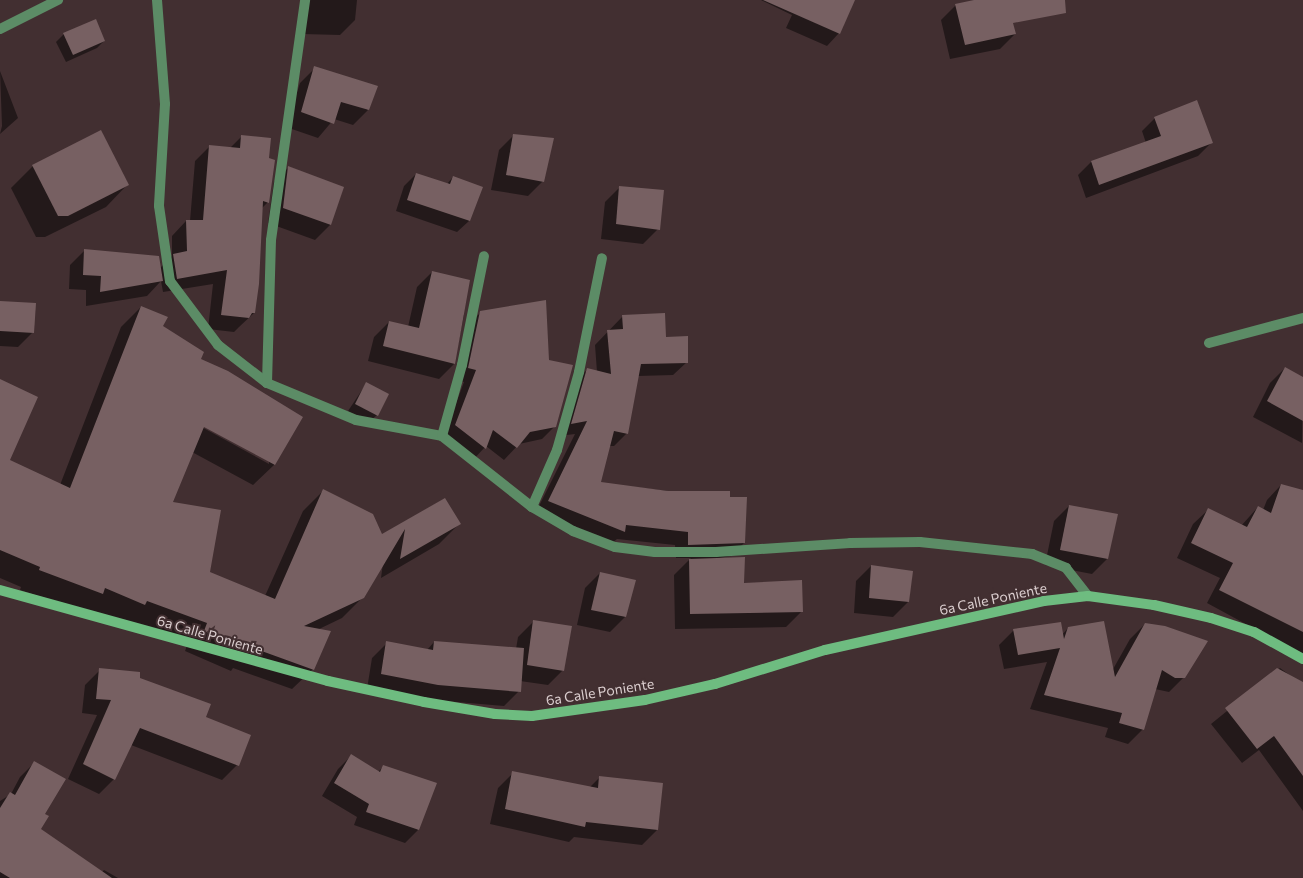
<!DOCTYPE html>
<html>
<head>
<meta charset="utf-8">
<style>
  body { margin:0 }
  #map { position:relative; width:1303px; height:878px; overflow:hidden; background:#422f31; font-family:Commissioner,sans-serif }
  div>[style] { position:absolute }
  .shadow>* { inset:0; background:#0007 }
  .building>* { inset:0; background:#776062 }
  .street>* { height:10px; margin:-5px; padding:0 5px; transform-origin:5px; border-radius:5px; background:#5c8c66 }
  .secondary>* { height:10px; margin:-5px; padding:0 5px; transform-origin:5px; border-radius:5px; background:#6ebc80 }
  span { translate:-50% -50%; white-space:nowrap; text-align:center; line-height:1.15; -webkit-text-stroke:4px #422f31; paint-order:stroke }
  .street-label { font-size:14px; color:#dbcecf }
</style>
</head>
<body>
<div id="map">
  <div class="shadow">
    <div style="clip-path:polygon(308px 0,357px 0,355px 20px,340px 35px,302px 34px)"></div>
    <div style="clip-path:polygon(761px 0,854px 0,839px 33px,827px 46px,786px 28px,792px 15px)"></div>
    <div style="clip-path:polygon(980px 0,1007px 0,1015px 34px,1000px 49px,950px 59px,941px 20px,956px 5px)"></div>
    <div style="clip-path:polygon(64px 34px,104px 41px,97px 48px,66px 62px,56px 42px)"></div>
    <div style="clip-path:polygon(315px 68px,368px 110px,353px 125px,334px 119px,318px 138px,286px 127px,300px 83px)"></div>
    <div style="clip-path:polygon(0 71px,18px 118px,0 134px,2px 126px)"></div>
    <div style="clip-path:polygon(1155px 118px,1211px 143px,1198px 156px,1086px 198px,1078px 175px,1091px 162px,1146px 143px,1142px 131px)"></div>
    <div style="clip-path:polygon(100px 132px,127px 185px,106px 207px,45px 237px,36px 237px,11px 188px,33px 166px)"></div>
    <div style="clip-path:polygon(514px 135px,543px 181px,528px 196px,491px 190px,499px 150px)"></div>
    <div style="clip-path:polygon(241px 137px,268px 159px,268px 202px,261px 209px,254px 313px,239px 327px,234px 332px,208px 329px,213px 284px,163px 292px,161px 281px,147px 296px,86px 306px,86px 290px,69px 289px,70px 265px,85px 250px,160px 268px,172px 256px,172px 236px,186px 221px,190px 221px,195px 161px,210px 146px,230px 148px)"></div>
    <div style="clip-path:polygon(289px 167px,343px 188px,330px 225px,315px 240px,268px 223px,274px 182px)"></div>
    <div style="clip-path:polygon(416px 174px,447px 184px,453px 177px,469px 221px,457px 232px,396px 211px,404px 186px)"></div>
    <div style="clip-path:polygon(620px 187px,658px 229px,643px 244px,601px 239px,605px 202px)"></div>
    <div style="clip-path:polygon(432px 272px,461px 315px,464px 315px,454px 364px,439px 379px,368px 361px,374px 337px,389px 322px,408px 327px,417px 287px)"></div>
    <div style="clip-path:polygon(0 302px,33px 332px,18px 347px,0 346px)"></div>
    <div style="clip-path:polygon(evenodd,141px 307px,199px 360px,301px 418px,274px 465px,253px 485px,192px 452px,171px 503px,209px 573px,265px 596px,303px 511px,323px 491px,382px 535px,444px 499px,459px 524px,439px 544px,381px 578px,383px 563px,363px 597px,342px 618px,317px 630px,313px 669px,292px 689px,233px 668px,231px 671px,185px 651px,188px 643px,20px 590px,21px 587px,0 578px,0 388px,8px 461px,60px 485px,121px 327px,141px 307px,199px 423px,269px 461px,269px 464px,198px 425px,199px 423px)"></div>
    <div style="clip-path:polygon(481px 312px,547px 361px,555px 426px,542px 439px,519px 444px,504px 460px,486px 446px,472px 461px,443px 438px,464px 382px,456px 380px,468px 325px)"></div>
    <div style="clip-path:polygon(623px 316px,665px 338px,687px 362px,673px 375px,638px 376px,627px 433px,614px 446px,609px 446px,599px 483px,728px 498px,744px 543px,731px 556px,713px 559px,743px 584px,801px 612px,786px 627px,675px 629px,674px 575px,691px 558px,676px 558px,675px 545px,617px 539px,611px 544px,535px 514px,575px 434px,559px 436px,574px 383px,587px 370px,597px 372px,595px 345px)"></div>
    <div style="clip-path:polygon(1285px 368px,1303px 378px,1302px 443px,1253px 417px,1270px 383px)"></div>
    <div style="clip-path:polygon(366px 384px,377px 415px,369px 422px,348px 411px)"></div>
    <div style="clip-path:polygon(1281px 485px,1303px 492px,1303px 655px,1207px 603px,1220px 578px,1177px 558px,1193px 524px,1208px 510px,1241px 526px,1258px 507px,1263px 510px,1267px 500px)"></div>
    <div style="clip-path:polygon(1069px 506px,1107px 559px,1092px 574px,1045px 565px,1054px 521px)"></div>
    <div style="clip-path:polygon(871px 566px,908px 602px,893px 617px,854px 613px,856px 581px)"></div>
    <div style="clip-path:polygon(600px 573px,625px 617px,610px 632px,577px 625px,585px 588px)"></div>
    <div style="clip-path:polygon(533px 622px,563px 670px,548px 685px,520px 681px,519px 691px,504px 706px,422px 699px,367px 689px,372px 658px,387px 643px,427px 650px,434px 642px,516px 649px,518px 637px)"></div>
    <div style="clip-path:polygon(1145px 624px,1184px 677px,1169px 692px,1155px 689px,1143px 729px,1128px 744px,1105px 737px,1108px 728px,1030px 709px,1047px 662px,1004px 669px,999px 645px,1013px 631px,1062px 635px,1068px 628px,1112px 671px,1130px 639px)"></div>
    <div style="clip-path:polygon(1280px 668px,1303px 685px,1303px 811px,1259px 750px,1242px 763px,1211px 724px)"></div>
    <div style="clip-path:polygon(100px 670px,138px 679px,205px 718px,237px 765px,222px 780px,131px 745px,114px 779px,99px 794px,68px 779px,97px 715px,82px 713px,85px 685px)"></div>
    <div style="clip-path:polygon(351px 756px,378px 772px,384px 766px,418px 830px,405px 843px,354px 825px,357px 817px,322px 796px,338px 769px)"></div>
    <div style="clip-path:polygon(34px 763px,43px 814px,39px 829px,102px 872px,104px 870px,118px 878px,0 878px,0 801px,11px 794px,20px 777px)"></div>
    <div style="clip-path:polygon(513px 773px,589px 788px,600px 777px,657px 830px,642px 845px,574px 837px,569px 842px,490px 824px,498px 788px)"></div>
  </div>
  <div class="building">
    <div style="clip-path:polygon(763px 0,855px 0,840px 34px)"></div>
    <div style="clip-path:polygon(974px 0,1065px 0,1066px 13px,1013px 23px,1016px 34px,965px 45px,955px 4px)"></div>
    <div style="clip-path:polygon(96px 19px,105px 41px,73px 55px,63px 33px)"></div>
    <div style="clip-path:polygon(314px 66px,378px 86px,369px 110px,341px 102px,334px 124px,301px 112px)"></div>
    <div style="clip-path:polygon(1197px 100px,1213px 143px,1099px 185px,1091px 161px,1161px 136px,1154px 117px)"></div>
    <div style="clip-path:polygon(101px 130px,129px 185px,68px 216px,58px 216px,32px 165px)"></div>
    <div style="clip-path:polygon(513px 134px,554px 138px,544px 182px,506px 175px)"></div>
    <div style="clip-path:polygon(241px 135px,271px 138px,269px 158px,275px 160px,269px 203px,263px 201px,259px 284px,255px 313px,252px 313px,249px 318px,221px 315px,227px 270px,177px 279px,173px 254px,187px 251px,186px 220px,203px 220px,209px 145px,240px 148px)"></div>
    <div style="clip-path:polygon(288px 166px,344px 187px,331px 225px,283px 208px)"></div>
    <div style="clip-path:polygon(416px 173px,450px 184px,453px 176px,483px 187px,470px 221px,407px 200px)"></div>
    <div style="clip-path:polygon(619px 186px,664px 190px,660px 230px,616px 224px)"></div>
    <div style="clip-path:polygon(84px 249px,159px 256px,163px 281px,100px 292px,101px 276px,83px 275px)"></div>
    <div style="clip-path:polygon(432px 271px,470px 280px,455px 364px,383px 346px,389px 321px,419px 328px)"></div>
    <div style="clip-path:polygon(546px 300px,549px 360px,573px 365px,556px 427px,530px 432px,517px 448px,493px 430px,486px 449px,455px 425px,476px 370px,468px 368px,480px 311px)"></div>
    <div style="clip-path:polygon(0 301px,36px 303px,34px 333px,0 331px)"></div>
    <div style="clip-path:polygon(141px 306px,168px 317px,163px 326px,204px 352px,201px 359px,228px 371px,303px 417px,275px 465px,204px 427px,173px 502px,221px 510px,210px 572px,275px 599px,323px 489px,373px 514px,382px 534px,445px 498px,461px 524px,400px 559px,405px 529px,364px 598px,304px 626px,331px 631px,314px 670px,253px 648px,252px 651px,204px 631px,207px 623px,147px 601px,145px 605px,105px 588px,103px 594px,39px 570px,40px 567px,0 550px,0 379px,38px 397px,10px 460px,70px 488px)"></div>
    <div style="clip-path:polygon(665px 313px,666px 337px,688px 336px,688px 363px,641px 364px,628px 434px,614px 431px,601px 482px,668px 491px,730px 491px,730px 497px,747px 497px,745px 543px,688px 545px,688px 532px,626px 525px,625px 532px,548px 501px,587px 421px,571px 424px,587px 368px,611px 374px,607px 330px,623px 329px,622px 315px)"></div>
    <div style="clip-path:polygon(1285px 367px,1303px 377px,1303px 421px,1267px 401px)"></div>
    <div style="clip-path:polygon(366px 382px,389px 394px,378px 416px,355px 404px)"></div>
    <div style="clip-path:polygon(1281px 484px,1303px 490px,1303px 632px,1219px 590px,1233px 563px,1191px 543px,1208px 508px,1247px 527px,1258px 506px,1271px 513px)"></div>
    <div style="clip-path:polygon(1069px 505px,1118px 514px,1108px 559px,1060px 550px)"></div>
    <div style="clip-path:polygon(745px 557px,744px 583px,802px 580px,803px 612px,690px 614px,689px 559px)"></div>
    <div style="clip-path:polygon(871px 565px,913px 571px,909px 602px,869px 598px)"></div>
    <div style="clip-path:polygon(600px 572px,636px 580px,626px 617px,591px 610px)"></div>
    <div style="clip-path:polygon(533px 620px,572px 626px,564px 671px,527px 665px)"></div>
    <div style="clip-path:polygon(1104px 621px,1115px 677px,1145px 623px,1165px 626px,1208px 641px,1185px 678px,1175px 678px,1162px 670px,1144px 730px,1119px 723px,1122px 713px,1044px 695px,1060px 648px,1018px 655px,1013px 629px,1061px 622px,1064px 639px,1068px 627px)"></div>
    <div style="clip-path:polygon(386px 641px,433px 650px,434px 641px,524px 648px,521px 692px,438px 685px,381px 674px)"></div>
    <div style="clip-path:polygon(99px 668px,140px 672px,140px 678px,211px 704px,206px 717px,251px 735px,239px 766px,140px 728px,115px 780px,83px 764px,111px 700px,96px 699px)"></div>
    <div style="clip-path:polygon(1277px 668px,1303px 682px,1303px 776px,1274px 736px,1257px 749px,1225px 708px)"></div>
    <div style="clip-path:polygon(351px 754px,380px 772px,383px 765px,437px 783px,419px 830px,366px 812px,369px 804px,334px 783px)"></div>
    <div style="clip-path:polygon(34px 761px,66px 779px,45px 814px,49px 816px,41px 829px,112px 878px,10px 878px,0 872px,0 808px,10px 792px,15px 795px)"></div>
    <div style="clip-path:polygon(512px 771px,598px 788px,599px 776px,663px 783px,658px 830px,586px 822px,585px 827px,505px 809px)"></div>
  </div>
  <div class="street">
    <div style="left:157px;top:0;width:104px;rotate:85.6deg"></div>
    <div style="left:165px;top:104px;width:102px;rotate:93.4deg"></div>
    <div style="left:159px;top:206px;width:76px;rotate:81.7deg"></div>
    <div style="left:170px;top:281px;width:80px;rotate:53.1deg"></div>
    <div style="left:218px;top:345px;width:62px;rotate:37.8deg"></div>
    <div style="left:267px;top:383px;width:96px;rotate:22.6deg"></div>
    <div style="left:356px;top:420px;width:87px;rotate:10.5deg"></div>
    <div style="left:442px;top:436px;width:115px;rotate:38.3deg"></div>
    <div style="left:532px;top:507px;width:48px;rotate:30.3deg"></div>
    <div style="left:573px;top:531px;width:45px;rotate:20.9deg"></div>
    <div style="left:615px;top:547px;width:40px;rotate:7.1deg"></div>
    <div style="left:655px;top:552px;width:61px"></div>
    <div style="left:716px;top:552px;width:134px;rotate:-3.8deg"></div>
    <div style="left:850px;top:543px;width:70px;rotate:-0.8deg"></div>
    <div style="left:920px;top:542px;width:113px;rotate:6.1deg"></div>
    <div style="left:1032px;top:554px;width:37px;rotate:22deg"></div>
    <div style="left:1066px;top:568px;width:36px;rotate:52deg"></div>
    <div style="left:0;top:29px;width:65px;rotate:-26.6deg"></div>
    <div style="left:1209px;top:343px;width:97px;rotate:-14.9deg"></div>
    <div style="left:267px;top:383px;width:143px;rotate:-88.4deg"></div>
    <div style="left:271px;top:240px;width:242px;rotate:-81.9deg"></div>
    <div style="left:442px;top:436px;width:74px;rotate:-74.3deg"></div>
    <div style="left:462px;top:365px;width:111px;rotate:-78.6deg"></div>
    <div style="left:532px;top:507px;width:62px;rotate:-66.3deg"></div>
    <div style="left:557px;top:450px;width:81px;rotate:-74.2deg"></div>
    <div style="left:579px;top:372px;width:116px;rotate:-78.6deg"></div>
  </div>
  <div class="secondary">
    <div style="left:0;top:590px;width:340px;rotate:15.5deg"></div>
    <div style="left:328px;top:681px;width:98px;rotate:12.3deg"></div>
    <div style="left:424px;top:702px;width:72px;rotate:9.6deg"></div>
    <div style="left:495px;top:714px;width:37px;rotate:3deg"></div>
    <div style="left:532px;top:716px;width:114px;rotate:-8.1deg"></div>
    <div style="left:645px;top:700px;width:72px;rotate:-12.9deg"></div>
    <div style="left:715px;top:684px;width:115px;rotate:-17.2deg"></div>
    <div style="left:825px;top:650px;width:224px;rotate:-12.6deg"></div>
    <div style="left:1044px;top:601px;width:44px;rotate:-6.5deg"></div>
    <div style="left:1088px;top:596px;width:67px;rotate:7.8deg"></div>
    <div style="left:1154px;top:605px;width:58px;rotate:12.8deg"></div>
    <div style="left:1211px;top:618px;width:45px;rotate:18deg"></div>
    <div style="left:1254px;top:632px;width:56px;rotate:28.9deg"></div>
  </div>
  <div class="street-label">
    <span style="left:993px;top:599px;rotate:-12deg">6a Calle Poniente</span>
    <span style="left:210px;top:635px;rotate:16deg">6a Calle Poniente</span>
    <span style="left:600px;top:692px;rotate:-9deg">6a Calle Poniente</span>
  </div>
</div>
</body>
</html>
